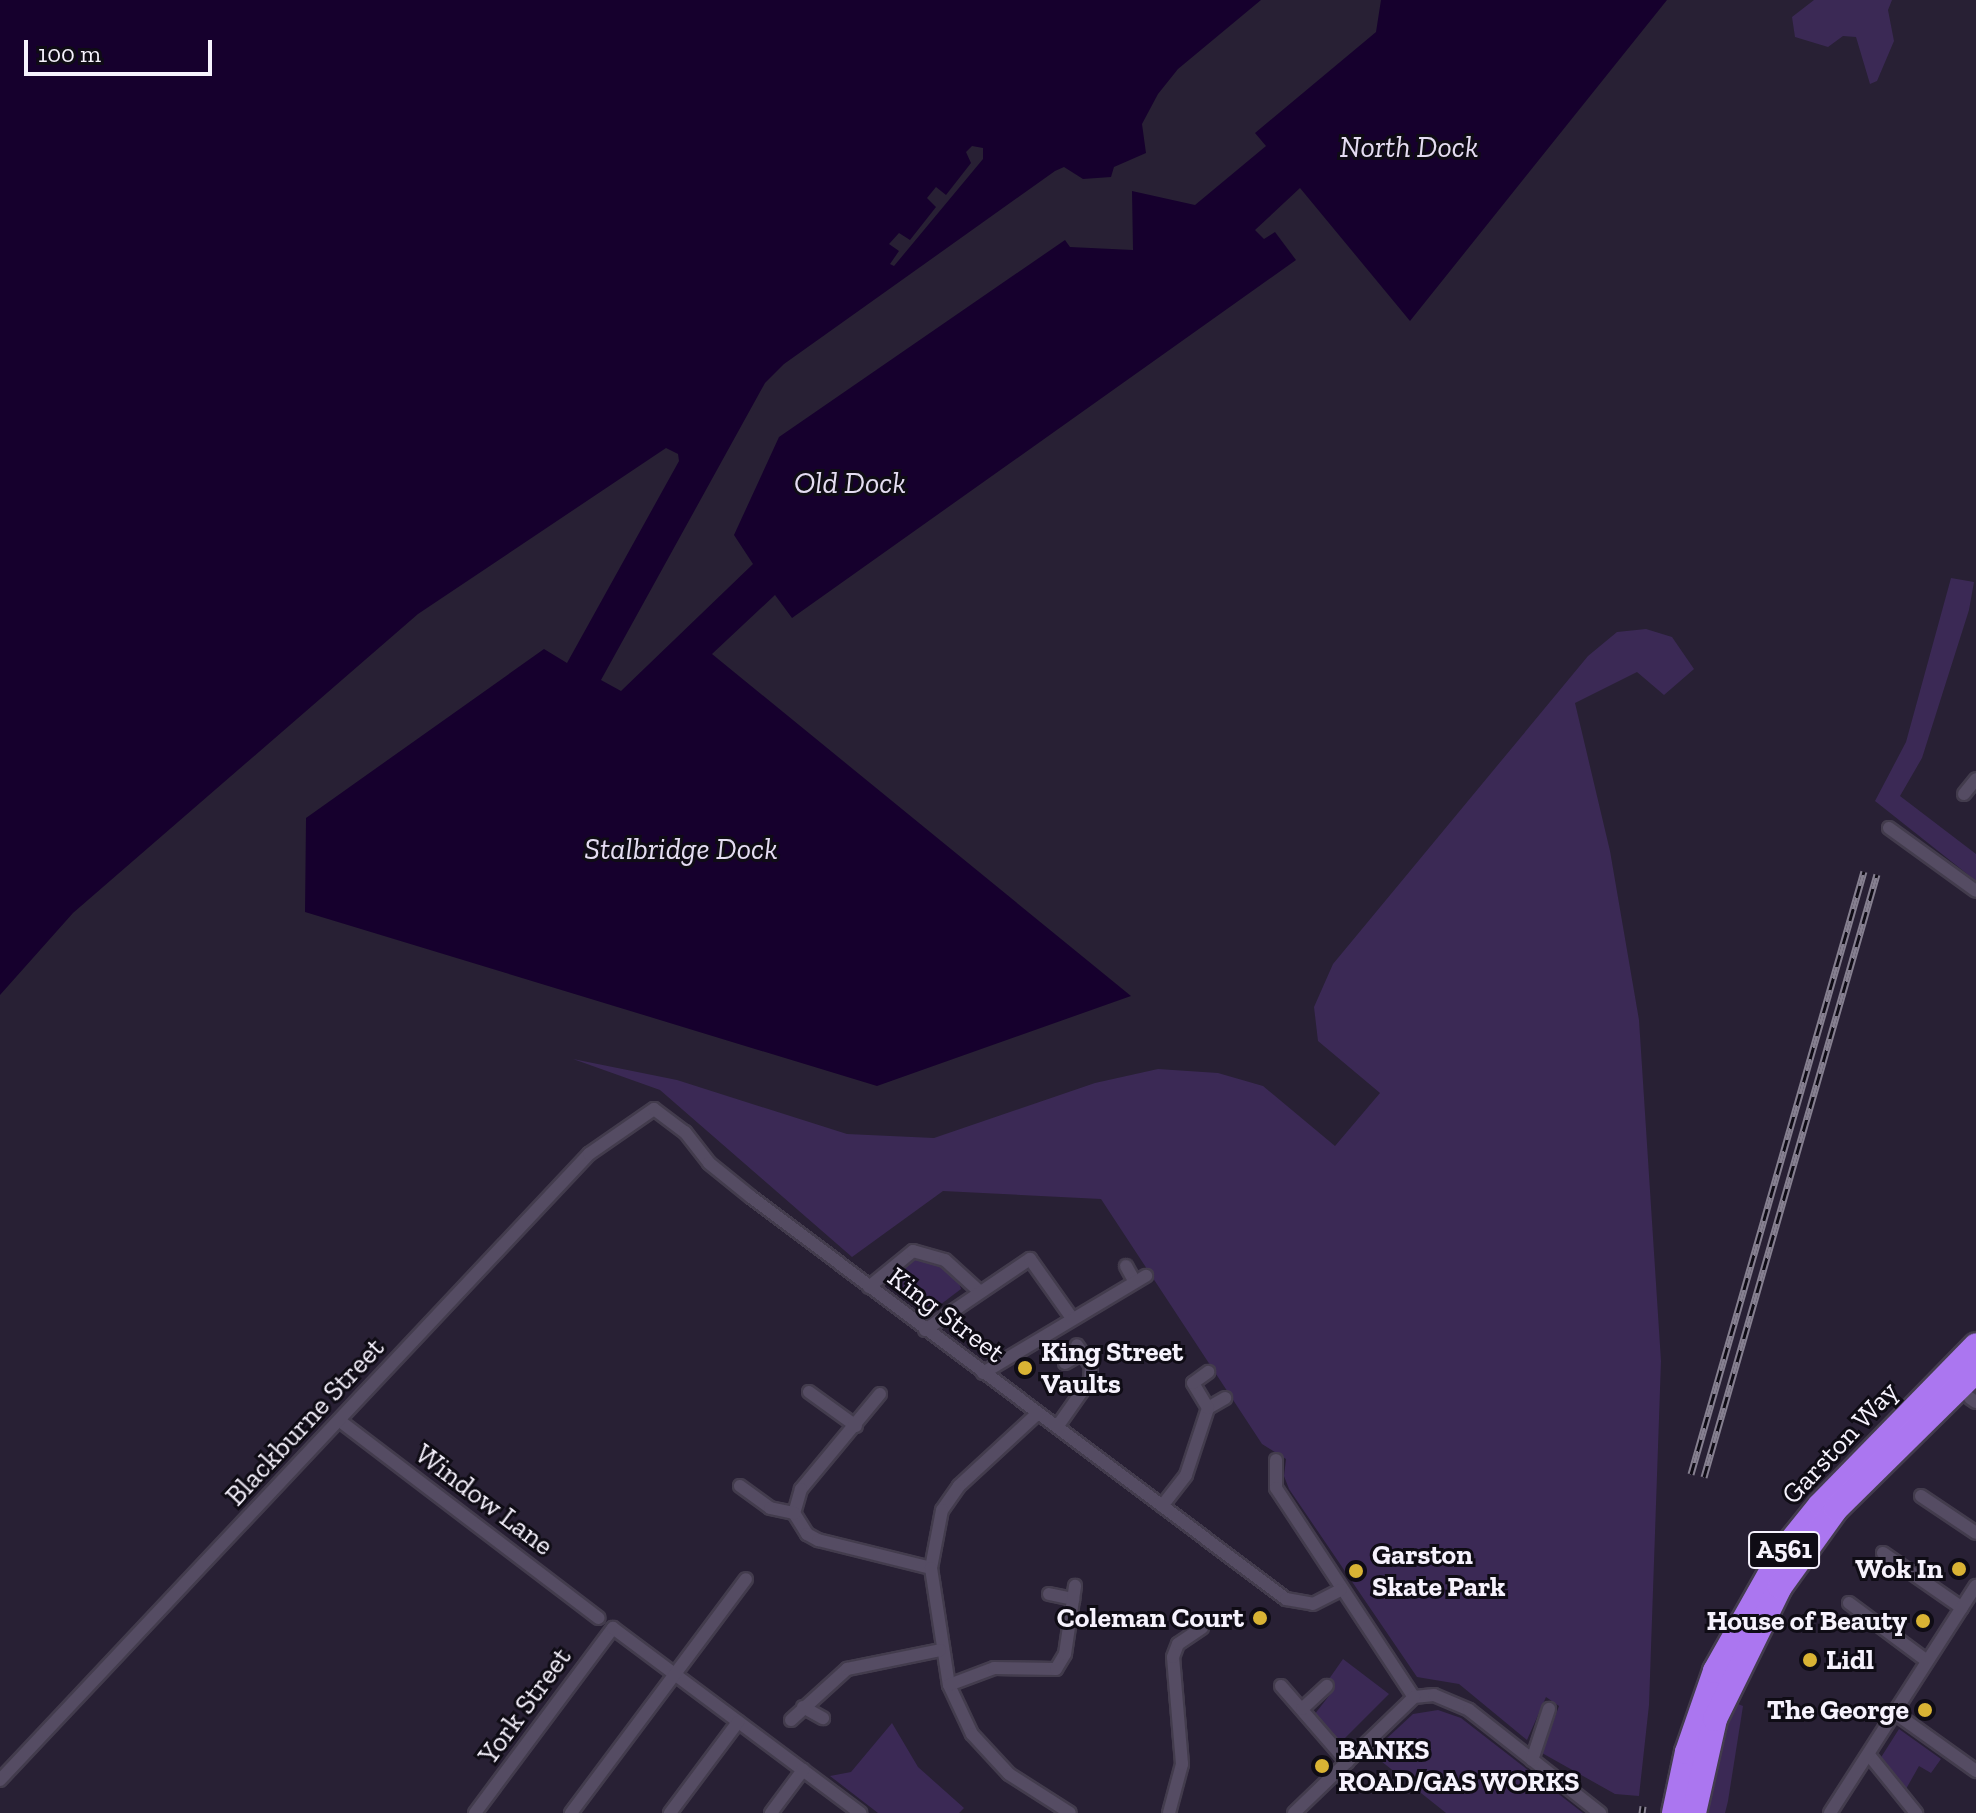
<!DOCTYPE html>
<html>
<head>
<meta charset="utf-8">
<style>
  body { margin:0 }
  #map { position:relative; width:1976px; height:1813px; overflow:hidden; background:#282034; font-family:"Zilla Slab",serif }
  div>[style] { position:absolute }
  .green>* { inset:0; background:#3b2955 }
  .water>* { inset:0; background:#16002d }
  .pier>* { inset:0; background:#282034 }
  .roads { filter:drop-shadow(2px 0 #433c4d) drop-shadow(-2px 0 #433c4d) drop-shadow(0 2px #433c4d) drop-shadow(0 -2px #433c4d) }
  .street>* { height:12px; margin:-6px; padding:0 6px; transform-origin:6px; border-radius:6px; background:#554c63 }
  .highway>* { height:24px; margin:-12px; padding:0 12px; transform-origin:12px; border-radius:12px; background:#ab76f0 }
  .rail>* { height:7px; margin-top:-3.5px; transform-origin:0; background:repeating-linear-gradient(90deg,#0f0c15 0 12px,#868090 0 24px); box-sizing:border-box; border-block:2px solid #868090 }
  .dots>* { width:22px; height:22px; translate:-50% -50%; box-sizing:border-box; border:4px solid #0f0c15; border-radius:50% }
  span { translate:-50% -50%; white-space:nowrap; text-align:center; line-height:1.15; -webkit-text-stroke:6px #0f0c15; paint-order:stroke }
  .shield-label span { padding:2px 6px; background:#0f0c15; border:2px solid; border-radius:6px; -webkit-text-stroke-width:0 }
  .shield-label { font-size:26px; color:#f6f2fd; font-weight:700 }
  .street-label { font-size:28px; color:#f6f2fd }
  .poi-label { font-size:28px; color:#f6f2fd; font-weight:700 }
  .left { translate:0 -50%; text-align:left }
  .right { translate:-100% -50%; text-align:right }
  .water-label { font-size:30px; color:#e5ddf2; font-style:italic }
  .scale { position:absolute; left:24px; top:40px; width:188px; height:36px; box-sizing:border-box; border:4px solid #f6f2fd; border-top:0; padding-left:10px; font-size:24px; line-height:28px; white-space:nowrap; color:#f6f2fd; -webkit-text-stroke:6px #0f0c15; paint-order:stroke }
</style>
</head>
<body>
<div id="map">
  <div class="green">
    <div style="clip-path:polygon(1814px 0,1892px 0,1888px 10px,1894px 41px,1877px 81px,1870px 84px,1856px 37px,1843px 36px,1828px 47px,1795px 37px,1792px 17px)"></div>
    <div style="clip-path:polygon(1951px 578px,1974px 582px,1969px 610px,1922px 758px,1900px 796px,1976px 854px,1976px 881px,1875px 801px,1906px 742px)"></div>
    <div style="clip-path:polygon(1646px 629px,1672px 637px,1694px 669px,1664px 695px,1637px 672px,1575px 703px,1610px 851px,1639px 1020px,1661px 1361px,1649px 1705px,1639px 1796px,1615px 1794px,1542px 1753px,1559px 1706px,1546px 1697px,1527px 1740px,1459px 1684px,1417px 1677px,1289px 1489px,1284px 1476px,1286px 1459px,1262px 1444px,1101px 1199px,943px 1191px,852px 1257px,660px 1090px,573px 1059px,677px 1080px,847px 1134px,934px 1138px,1095px 1083px,1158px 1069px,1218px 1073px,1263px 1086px,1335px 1146px,1380px 1093px,1318px 1041px,1314px 1007px,1333px 964px,1588px 656px,1617px 632px)"></div>
    <div style="clip-path:polygon(919px 1257px,942px 1264px,957px 1277px,961px 1289px,928px 1314px,886px 1282px)"></div>
    <div style="clip-path:polygon(1343px 1659px,1389px 1694px,1340px 1743px,1314px 1715px,1332px 1692px,1329px 1679px)"></div>
    <div style="clip-path:polygon(1733px 1702px,1743px 1706px,1728px 1801px,1725px 1813px,1703px 1813px)"></div>
    <div style="clip-path:polygon(1438px 1710px,1461px 1718px,1583px 1813px,1446px 1813px,1371px 1753px,1413px 1714px)"></div>
    <div style="clip-path:polygon(892px 1723px,918px 1767px,964px 1808px,959px 1813px,878px 1813px,830px 1776px,851px 1772px)"></div>
    <div style="clip-path:polygon(1899px 1729px,1941px 1759px,1931px 1773px,1919px 1766px,1906px 1789px,1880px 1759px)"></div>
  </div>
  <div class="water">
    <div style="clip-path:polygon(0 0,1261px 0,1178px 69px,1158px 94px,1142px 124px,1146px 153px,1114px 167px,1111px 177px,1083px 179px,1064px 167px,1055px 171px,784px 364px,765px 383px,601px 680px,621px 691px,753px 564px,734px 535px,779px 437px,1065px 240px,1070px 247px,1133px 250px,1132px 191px,1195px 205px,1266px 146px,1255px 133px,1376px 32px,1381px 0,1667px 0,1410px 321px,1300px 188px,1255px 230px,1264px 239px,1275px 232px,1296px 260px,792px 618px,775px 595px,712px 654px,1131px 996px,877px 1086px,305px 912px,306px 818px,544px 649px,567px 663px,679px 461px,678px 454px,666px 448px,418px 614px,73px 913px,0 995px)"></div>
  </div>
  <div class="pier">
    <div style="clip-path:polygon(972px 146px,983px 148px,983px 159px,894px 266px,890px 264px,899px 251px,889px 244px,899px 233px,910px 240px,936px 207px,927px 198px,936px 187px,946px 195px,971px 163px,966px 152px)"></div>
  </div>
  <div class="roads">
    <div class="street">
      <div style="left:1964px;top:794px;width:19px;rotate:-51deg"></div>
      <div style="left:1889px;top:828px;width:107px;rotate:35.9deg"></div>
      <div style="left:1126px;top:1266px;width:18px;rotate:61deg"></div>
      <div style="left:869px;top:1287px;width:57px;rotate:-39.3deg"></div>
      <div style="left:913px;top:1251px;width:33px;rotate:16deg"></div>
      <div style="left:945px;top:1260px;width:46px;rotate:42.4deg"></div>
      <div style="left:925px;top:1330px;width:127px;rotate:-34.1deg"></div>
      <div style="left:1030px;top:1259px;width:72px;rotate:54.6deg"></div>
      <div style="left:1065px;top:1363px;width:20px;rotate:-30deg"></div>
      <div style="left:983px;top:1373px;width:190px;rotate:-30.8deg"></div>
      <div style="left:809px;top:1392px;width:58px;rotate:35.9deg"></div>
      <div style="left:880px;top:1394px;width:124px;rotate:129.7deg"></div>
      <div style="left:801px;top:1489px;width:25px;rotate:106deg"></div>
      <div style="left:794px;top:1513px;width:25px;rotate:58deg"></div>
      <div style="left:807px;top:1534px;width:13px;rotate:29deg"></div>
      <div style="left:818px;top:1540px;width:116px;rotate:13.9deg"></div>
      <div style="left:1970px;top:1398px;width:7px;rotate:34deg"></div>
      <div style="left:1208px;top:1408px;width:20px;rotate:-30deg"></div>
      <div style="left:1038px;top:1413px;width:108px;rotate:137.3deg"></div>
      <div style="left:959px;top:1486px;width:29px;rotate:125deg"></div>
      <div style="left:942px;top:1510px;width:59px;rotate:100.7deg"></div>
      <div style="left:931px;top:1568px;width:118px;rotate:81.3deg"></div>
      <div style="left:949px;top:1685px;width:54px;rotate:64.9deg"></div>
      <div style="left:972px;top:1734px;width:54px;rotate:47.2deg"></div>
      <div style="left:1009px;top:1774px;width:72px;rotate:32.6deg"></div>
      <div style="left:340px;top:1421px;width:325px;rotate:37.3deg"></div>
      <div style="left:1057px;top:1427px;width:57px;rotate:-54.9deg"></div>
      <div style="left:1090px;top:1380px;width:14px;rotate:-86deg"></div>
      <div style="left:1091px;top:1366px;width:25px;rotate:-124deg"></div>
      <div style="left:1276px;top:1460px;width:28px;rotate:90deg"></div>
      <div style="left:1276px;top:1488px;width:250px;rotate:56.6deg"></div>
      <div style="left:740px;top:1486px;width:37px;rotate:36deg"></div>
      <div style="left:770px;top:1508px;width:25px;rotate:12deg"></div>
      <div style="left:1921px;top:1496px;width:66px;rotate:33.9deg"></div>
      <div style="left:1162px;top:1506px;width:39px;rotate:-52deg"></div>
      <div style="left:1186px;top:1475px;width:71px;rotate:-71.8deg"></div>
      <div style="left:1208px;top:1408px;width:29px;rotate:-121deg"></div>
      <div style="left:1193px;top:1383px;width:19px;rotate:-36deg"></div>
      <div style="left:1883px;top:1553px;width:96px;rotate:34.8deg"></div>
      <div style="left:1049px;top:1594px;width:25px;rotate:12deg"></div>
      <div style="left:1849px;top:1603px;width:97px;rotate:36.6deg"></div>
      <div style="left:949px;top:1685px;width:48px;rotate:-20.7deg"></div>
      <div style="left:994px;top:1668px;width:62px;rotate:0.9deg"></div>
      <div style="left:1056px;top:1669px;width:17px;rotate:-59deg"></div>
      <div style="left:1065px;top:1654px;width:69px;rotate:-81.6deg"></div>
      <div style="left:1281px;top:1686px;width:101px;rotate:49deg"></div>
      <div style="left:1414px;top:1697px;width:20px;rotate:-6deg"></div>
      <div style="left:1434px;top:1695px;width:38px;rotate:23deg"></div>
      <div style="left:1469px;top:1710px;width:167px;rotate:38.2deg"></div>
      <div style="left:803px;top:1707px;width:23px;rotate:29deg"></div>
      <div style="left:1302px;top:1709px;width:34px;rotate:-43deg"></div>
      <div style="left:1895px;top:1713px;width:100px;rotate:35.6deg"></div>
      <div style="left:791px;top:1720px;width:76px;rotate:-42.3deg"></div>
      <div style="left:847px;top:1669px;width:95px;rotate:-11.5deg"></div>
      <div style="left:1869px;top:1755px;width:75px;rotate:51deg"></div>
      <div style="left:1532px;top:1760px;width:54px;rotate:-71.6deg"></div>
      <div style="left:0;top:1780px;width:860px;rotate:-46.74deg"></div>
      <div style="left:589px;top:1154px;width:79px;rotate:-34.7deg"></div>
      <div style="left:654px;top:1109px;width:39px;rotate:37deg"></div>
      <div style="left:685px;top:1132px;width:39px;rotate:52deg"></div>
      <div style="left:709px;top:1163px;width:54px;rotate:39deg"></div>
      <div style="left:751px;top:1197px;width:669px;rotate:36.92deg"></div>
      <div style="left:1286px;top:1599px;width:27px;rotate:10deg"></div>
      <div style="left:1313px;top:1604px;width:31px;rotate:-27deg"></div>
      <div style="left:475px;top:1813px;width:231px;rotate:-53.3deg"></div>
      <div style="left:613px;top:1628px;width:309px;rotate:36.8deg"></div>
      <div style="left:571px;top:1813px;width:292px;rotate:-53.2deg"></div>
      <div style="left:670px;top:1813px;width:114px;rotate:-53.2deg"></div>
      <div style="left:771px;top:1813px;width:54px;rotate:-53.3deg"></div>
      <div style="left:1169px;top:1813px;width:51px;rotate:-75.1deg"></div>
      <div style="left:1182px;top:1764px;width:107px;rotate:-94.8deg"></div>
      <div style="left:1173px;top:1657px;width:14px;rotate:-69deg"></div>
      <div style="left:1178px;top:1644px;width:29px;rotate:-34deg"></div>
      <div style="left:1294px;top:1813px;width:167px;rotate:-44deg"></div>
      <div style="left:1830px;top:1813px;width:270px;rotate:-57.3deg"></div>
    </div>
    <div class="highway">
      <div style="left:1674px;top:1813px;width:62px;rotate:-78deg"></div>
      <div style="left:1687px;top:1752px;width:86px;rotate:-70.9deg"></div>
      <div style="left:1715px;top:1671px;width:137px;rotate:-60.6deg"></div>
      <div style="left:1782px;top:1552px;width:60px;rotate:-51deg"></div>
      <div style="left:1820px;top:1505px;width:223px;rotate:-45.7deg"></div>
      <div style="left:1694px;top:1813px;width:96px;rotate:-77.4deg"></div>
      <div style="left:1715px;top:1719px;width:147px;rotate:-63.8deg"></div>
      <div style="left:1780px;top:1587px;width:96px;rotate:-54.3deg"></div>
      <div style="left:1836px;top:1509px;width:197px;rotate:-44.6deg"></div>
    </div>
  </div>
  <div class="rail">
    <div style="left:1691px;top:1474px;width:627px;rotate:-73.99deg"></div>
    <div style="left:1704px;top:1477px;width:627px;rotate:-73.99deg"></div>
    <div style="left:1642px;top:1813px;width:7px;rotate:-82deg"></div>
  </div>
  <div class="dots">
    <div style="left:1025px;top:1368px;background:#d9b334"></div>
    <div style="left:1959px;top:1569px;background:#d9b334"></div>
    <div style="left:1356px;top:1571px;background:#d9b334"></div>
    <div style="left:1260px;top:1618px;background:#d9b334"></div>
    <div style="left:1923px;top:1621px;background:#d9b334"></div>
    <div style="left:1810px;top:1660px;background:#d9b334"></div>
    <div style="left:1925px;top:1710px;background:#d9b334"></div>
    <div style="left:1322px;top:1766px;background:#d9b334"></div>
  </div>
  <div class="shield-label">
    <span style="left:1784px;top:1550px">A561</span>
  </div>
  <div class="street-label">
    <span style="left:946px;top:1315px;rotate:37deg">King Street</span>
    <span style="left:305px;top:1422px;rotate:-47deg">Blackburne Street</span>
    <span style="left:1840px;top:1443px;rotate:-47deg">Garston Way</span>
    <span style="left:484px;top:1500px;rotate:37deg">Window Lane</span>
    <span style="left:525px;top:1706px;rotate:-54deg">York Street</span>
  </div>
  <div class="poi-label">
    <span class="left" style="left:1041px;top:1368px">King Street<br>Vaults</span>
    <span class="left" style="left:1372px;top:1571px">Garston<br>Skate Park</span>
    <span class="right" style="left:1943px;top:1569px">Wok In</span>
    <span class="right" style="left:1244px;top:1618px">Coleman Court</span>
    <span class="right" style="left:1907px;top:1621px">House of Beauty</span>
    <span class="left" style="left:1826px;top:1660px">Lidl</span>
    <span class="right" style="left:1909px;top:1710px">The George</span>
    <span class="left" style="left:1338px;top:1766px">BANKS<br>ROAD/GAS WORKS</span>
  </div>
  <div class="water-label">
    <span style="left:1409px;top:147px">North Dock</span>
    <span style="left:850px;top:483px">Old Dock</span>
    <span style="left:681px;top:849px">Stalbridge Dock</span>
  </div>
  <div class="scale">100 m</div>
</div>
</body>
</html>
